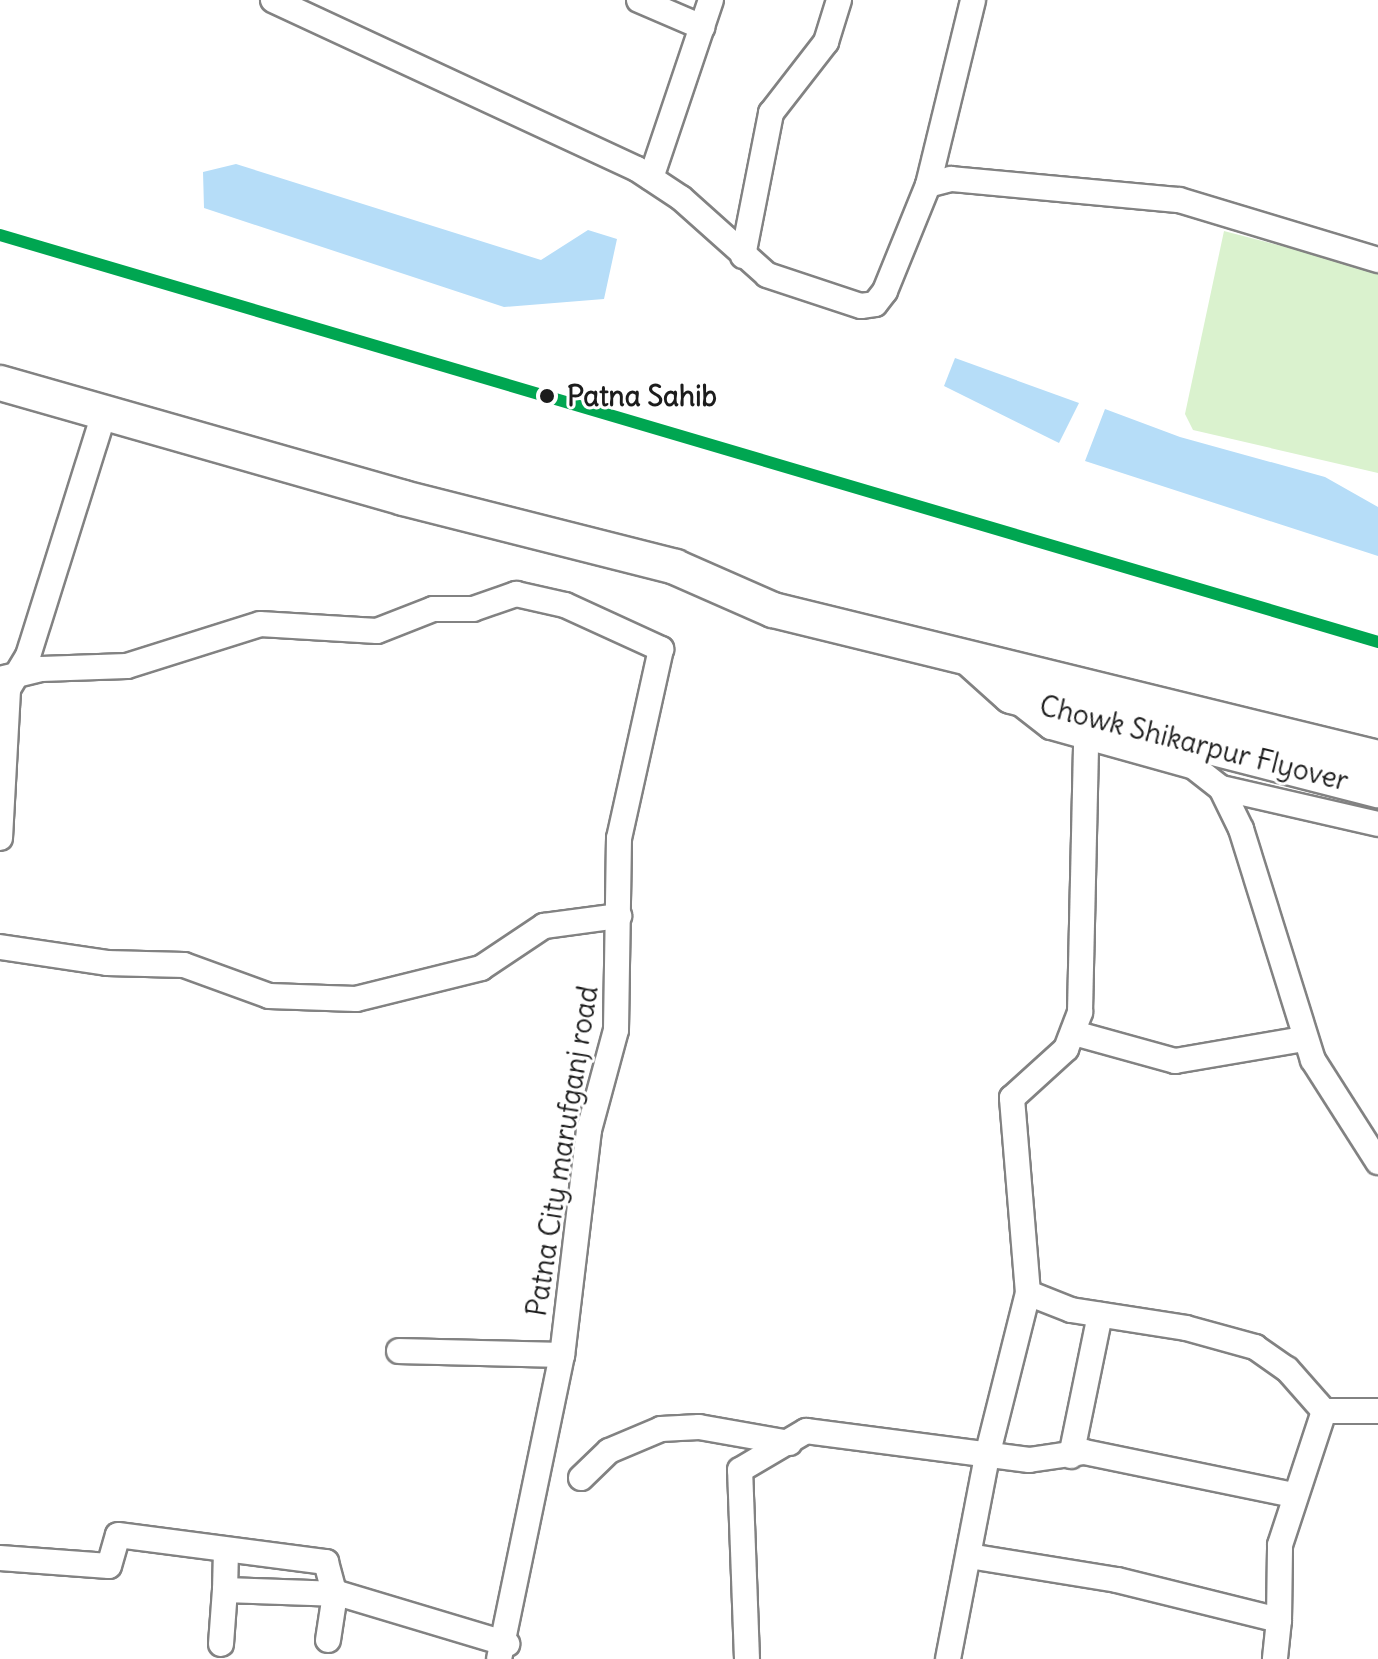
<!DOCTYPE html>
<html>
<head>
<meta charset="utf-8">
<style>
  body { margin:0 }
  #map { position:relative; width:1378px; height:1659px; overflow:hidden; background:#fff; font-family:Delius,sans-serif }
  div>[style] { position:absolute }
  .green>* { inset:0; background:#daf2ce }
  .water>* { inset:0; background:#b6ddf8 }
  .roads { filter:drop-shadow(2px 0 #828282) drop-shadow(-2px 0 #828282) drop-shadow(0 2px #828282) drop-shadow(0 -2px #828282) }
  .minor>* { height:24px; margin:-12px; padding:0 12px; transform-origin:12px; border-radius:12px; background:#fff }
  .secondary>* { height:34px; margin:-17px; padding:0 17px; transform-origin:17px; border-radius:17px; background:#fff }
  .rail-1>* { height:12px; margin:-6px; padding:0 6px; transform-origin:6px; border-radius:6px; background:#00a651 }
  .dots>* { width:22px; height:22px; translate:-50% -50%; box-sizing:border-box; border:4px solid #fff; border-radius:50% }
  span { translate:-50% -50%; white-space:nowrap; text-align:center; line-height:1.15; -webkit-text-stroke:6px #fff; paint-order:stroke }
  .stop-label { font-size:28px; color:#1c1c1c; font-weight:700 }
  .left { translate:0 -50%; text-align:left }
  .street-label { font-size:28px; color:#1c1c1c }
</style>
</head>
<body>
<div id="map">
  <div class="green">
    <div style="clip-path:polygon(1224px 231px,1378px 271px,1378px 473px,1193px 430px,1185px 414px)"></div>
  </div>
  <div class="water">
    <div style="clip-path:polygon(236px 164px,541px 260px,588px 230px,617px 239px,604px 299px,504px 307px,204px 208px,203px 172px)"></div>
    <div style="clip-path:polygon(955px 358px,1079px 403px,1059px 443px,944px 386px)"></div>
    <div style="clip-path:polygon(1105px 409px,1180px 437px,1325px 477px,1378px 507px,1378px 556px,1085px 461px)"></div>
  </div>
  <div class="roads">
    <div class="minor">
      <div style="left:273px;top:0;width:401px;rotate:24.9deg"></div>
      <div style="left:637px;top:169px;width:53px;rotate:33.4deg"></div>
      <div style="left:681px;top:198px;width:115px;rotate:41.8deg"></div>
      <div style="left:767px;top:275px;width:99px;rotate:18.3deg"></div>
      <div style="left:861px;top:306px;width:14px;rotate:-8deg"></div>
      <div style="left:875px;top:304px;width:16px;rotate:-52deg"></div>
      <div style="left:885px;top:291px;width:114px;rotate:-67.9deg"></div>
      <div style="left:928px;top:185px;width:24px;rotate:-15deg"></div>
      <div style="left:951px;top:179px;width:229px;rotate:5.3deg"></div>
      <div style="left:1179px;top:200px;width:208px;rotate:16.8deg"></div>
      <div style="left:639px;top:0;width:69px;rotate:23.2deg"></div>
      <div style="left:651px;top:178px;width:188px;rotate:-71.4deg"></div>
      <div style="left:928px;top:185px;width:190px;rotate:-76.3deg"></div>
      <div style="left:743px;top:256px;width:146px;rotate:-78.9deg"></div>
      <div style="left:771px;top:113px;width:90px;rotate:-52.2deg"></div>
      <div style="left:826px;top:42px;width:44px;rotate:-72.8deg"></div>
      <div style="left:0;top:679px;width:42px;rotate:-13.7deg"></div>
      <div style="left:41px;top:669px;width:86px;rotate:-2deg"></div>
      <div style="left:127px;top:666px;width:139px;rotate:-17.5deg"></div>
      <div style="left:260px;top:624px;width:117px;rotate:3.4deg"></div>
      <div style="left:377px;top:631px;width:60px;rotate:-21.4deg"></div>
      <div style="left:433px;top:609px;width:40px"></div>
      <div style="left:473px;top:609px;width:46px;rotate:-19.2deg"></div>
      <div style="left:516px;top:594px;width:50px;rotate:12.7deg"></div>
      <div style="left:565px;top:605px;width:106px;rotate:24.6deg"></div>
      <div style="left:661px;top:649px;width:194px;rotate:102.5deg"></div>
      <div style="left:619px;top:838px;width:192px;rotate:90.9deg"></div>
      <div style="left:616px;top:1030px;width:104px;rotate:105.1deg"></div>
      <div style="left:589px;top:1130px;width:227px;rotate:96.8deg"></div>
      <div style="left:562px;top:1355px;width:310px;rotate:101.7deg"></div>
      <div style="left:1020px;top:703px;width:39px;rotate:38deg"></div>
      <div style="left:1051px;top:727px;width:148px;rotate:15.6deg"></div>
      <div style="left:1194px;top:767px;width:34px;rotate:38deg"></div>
      <div style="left:1221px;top:788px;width:46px;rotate:64deg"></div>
      <div style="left:1241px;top:829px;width:242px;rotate:72.7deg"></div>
      <div style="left:1313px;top:1060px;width:121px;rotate:57.5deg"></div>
      <div style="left:1221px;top:788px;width:161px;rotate:12.9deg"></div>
      <div style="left:0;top:838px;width:149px;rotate:-86.9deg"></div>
      <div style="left:8px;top:689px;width:39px;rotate:-59deg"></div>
      <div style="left:28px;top:656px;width:257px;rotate:-72.6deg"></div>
      <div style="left:0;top:947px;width:108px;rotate:8.5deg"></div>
      <div style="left:107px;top:963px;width:77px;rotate:1.5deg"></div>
      <div style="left:184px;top:965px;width:90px;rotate:20deg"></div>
      <div style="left:269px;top:996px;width:87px;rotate:2deg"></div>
      <div style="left:356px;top:999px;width:129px;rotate:-13.9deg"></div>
      <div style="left:481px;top:968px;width:76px;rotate:-33.7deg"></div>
      <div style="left:544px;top:926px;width:76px;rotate:-7.6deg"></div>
      <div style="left:1074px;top:1033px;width:105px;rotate:15.5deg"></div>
      <div style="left:1175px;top:1061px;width:131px;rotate:-9.7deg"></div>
      <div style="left:1028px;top:1293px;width:46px;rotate:21.6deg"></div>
      <div style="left:1071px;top:1310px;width:116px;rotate:8.9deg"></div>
      <div style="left:1186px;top:1328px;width:72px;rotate:15.4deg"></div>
      <div style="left:1255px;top:1347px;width:39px;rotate:35deg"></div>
      <div style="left:1287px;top:1369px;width:56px;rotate:48.6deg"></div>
      <div style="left:399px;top:1351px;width:163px;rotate:1.4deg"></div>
      <div style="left:1071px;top:1456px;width:144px;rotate:-78.4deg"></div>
      <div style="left:581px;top:1478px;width:39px;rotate:-44deg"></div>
      <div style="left:609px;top:1451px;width:56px;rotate:-22.9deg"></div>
      <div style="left:661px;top:1429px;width:38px;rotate:-3deg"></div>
      <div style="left:699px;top:1427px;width:92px;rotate:10deg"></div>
      <div style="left:226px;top:1550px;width:40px;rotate:91.4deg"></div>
      <div style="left:225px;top:1590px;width:115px;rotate:2deg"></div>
      <div style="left:969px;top:1556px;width:150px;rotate:9.2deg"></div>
      <div style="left:1117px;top:1580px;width:167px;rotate:13.9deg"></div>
      <div style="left:1279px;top:1620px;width:39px;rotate:96deg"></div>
      <div style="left:0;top:1558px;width:109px;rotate:4.2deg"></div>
      <div style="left:109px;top:1566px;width:32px;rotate:-74deg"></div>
      <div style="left:118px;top:1535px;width:210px;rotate:7.4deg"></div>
      <div style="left:326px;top:1562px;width:31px;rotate:75deg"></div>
      <div style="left:334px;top:1592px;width:181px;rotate:16.7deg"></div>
      <div style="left:1279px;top:1620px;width:75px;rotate:-89.2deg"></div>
      <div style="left:1280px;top:1545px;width:141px;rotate:-71.8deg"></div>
      <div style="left:1324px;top:1411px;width:54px"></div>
      <div style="left:328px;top:1640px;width:47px;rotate:-81.3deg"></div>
      <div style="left:221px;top:1644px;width:54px;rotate:-85.8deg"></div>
      <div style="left:747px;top:1659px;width:189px;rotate:-92.1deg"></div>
      <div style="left:740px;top:1470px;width:77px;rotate:-30.6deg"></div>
      <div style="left:806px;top:1431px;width:225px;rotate:7.4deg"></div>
      <div style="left:1029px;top:1460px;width:56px;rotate:-8.3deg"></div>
      <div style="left:1084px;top:1452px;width:214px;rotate:11.6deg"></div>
      <div style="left:948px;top:1659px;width:211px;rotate:-79.1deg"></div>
      <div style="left:988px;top:1452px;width:164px;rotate:-75.9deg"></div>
      <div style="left:1028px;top:1293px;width:196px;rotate:-94.7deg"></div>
      <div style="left:1012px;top:1098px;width:73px;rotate:-42.2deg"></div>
      <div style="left:1066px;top:1049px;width:40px;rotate:-69deg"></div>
      <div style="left:1080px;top:1012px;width:271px;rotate:-88.7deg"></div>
    </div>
    <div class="secondary">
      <div style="left:0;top:383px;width:419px;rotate:15.9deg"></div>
      <div style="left:403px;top:498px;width:281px;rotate:14.2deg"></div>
      <div style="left:675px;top:567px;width:107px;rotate:23.7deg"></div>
      <div style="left:773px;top:610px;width:623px;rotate:13.75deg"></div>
      <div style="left:972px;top:661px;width:52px;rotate:41.9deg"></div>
      <div style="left:1011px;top:696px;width:379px;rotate:14.4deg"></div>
    </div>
  </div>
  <div class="rail-1">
    <div style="left:0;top:235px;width:1437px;rotate:16.45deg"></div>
  </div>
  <div class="dots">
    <div style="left:547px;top:396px;background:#1c1c1c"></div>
  </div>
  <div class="stop-label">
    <span class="left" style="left:567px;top:396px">Patna Sahib</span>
  </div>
  <div class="street-label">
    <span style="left:1194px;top:743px;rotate:14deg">Chowk Shikarpur Flyover</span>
    <span style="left:562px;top:1151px;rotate:-81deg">Patna City marufganj road</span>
  </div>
</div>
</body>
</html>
